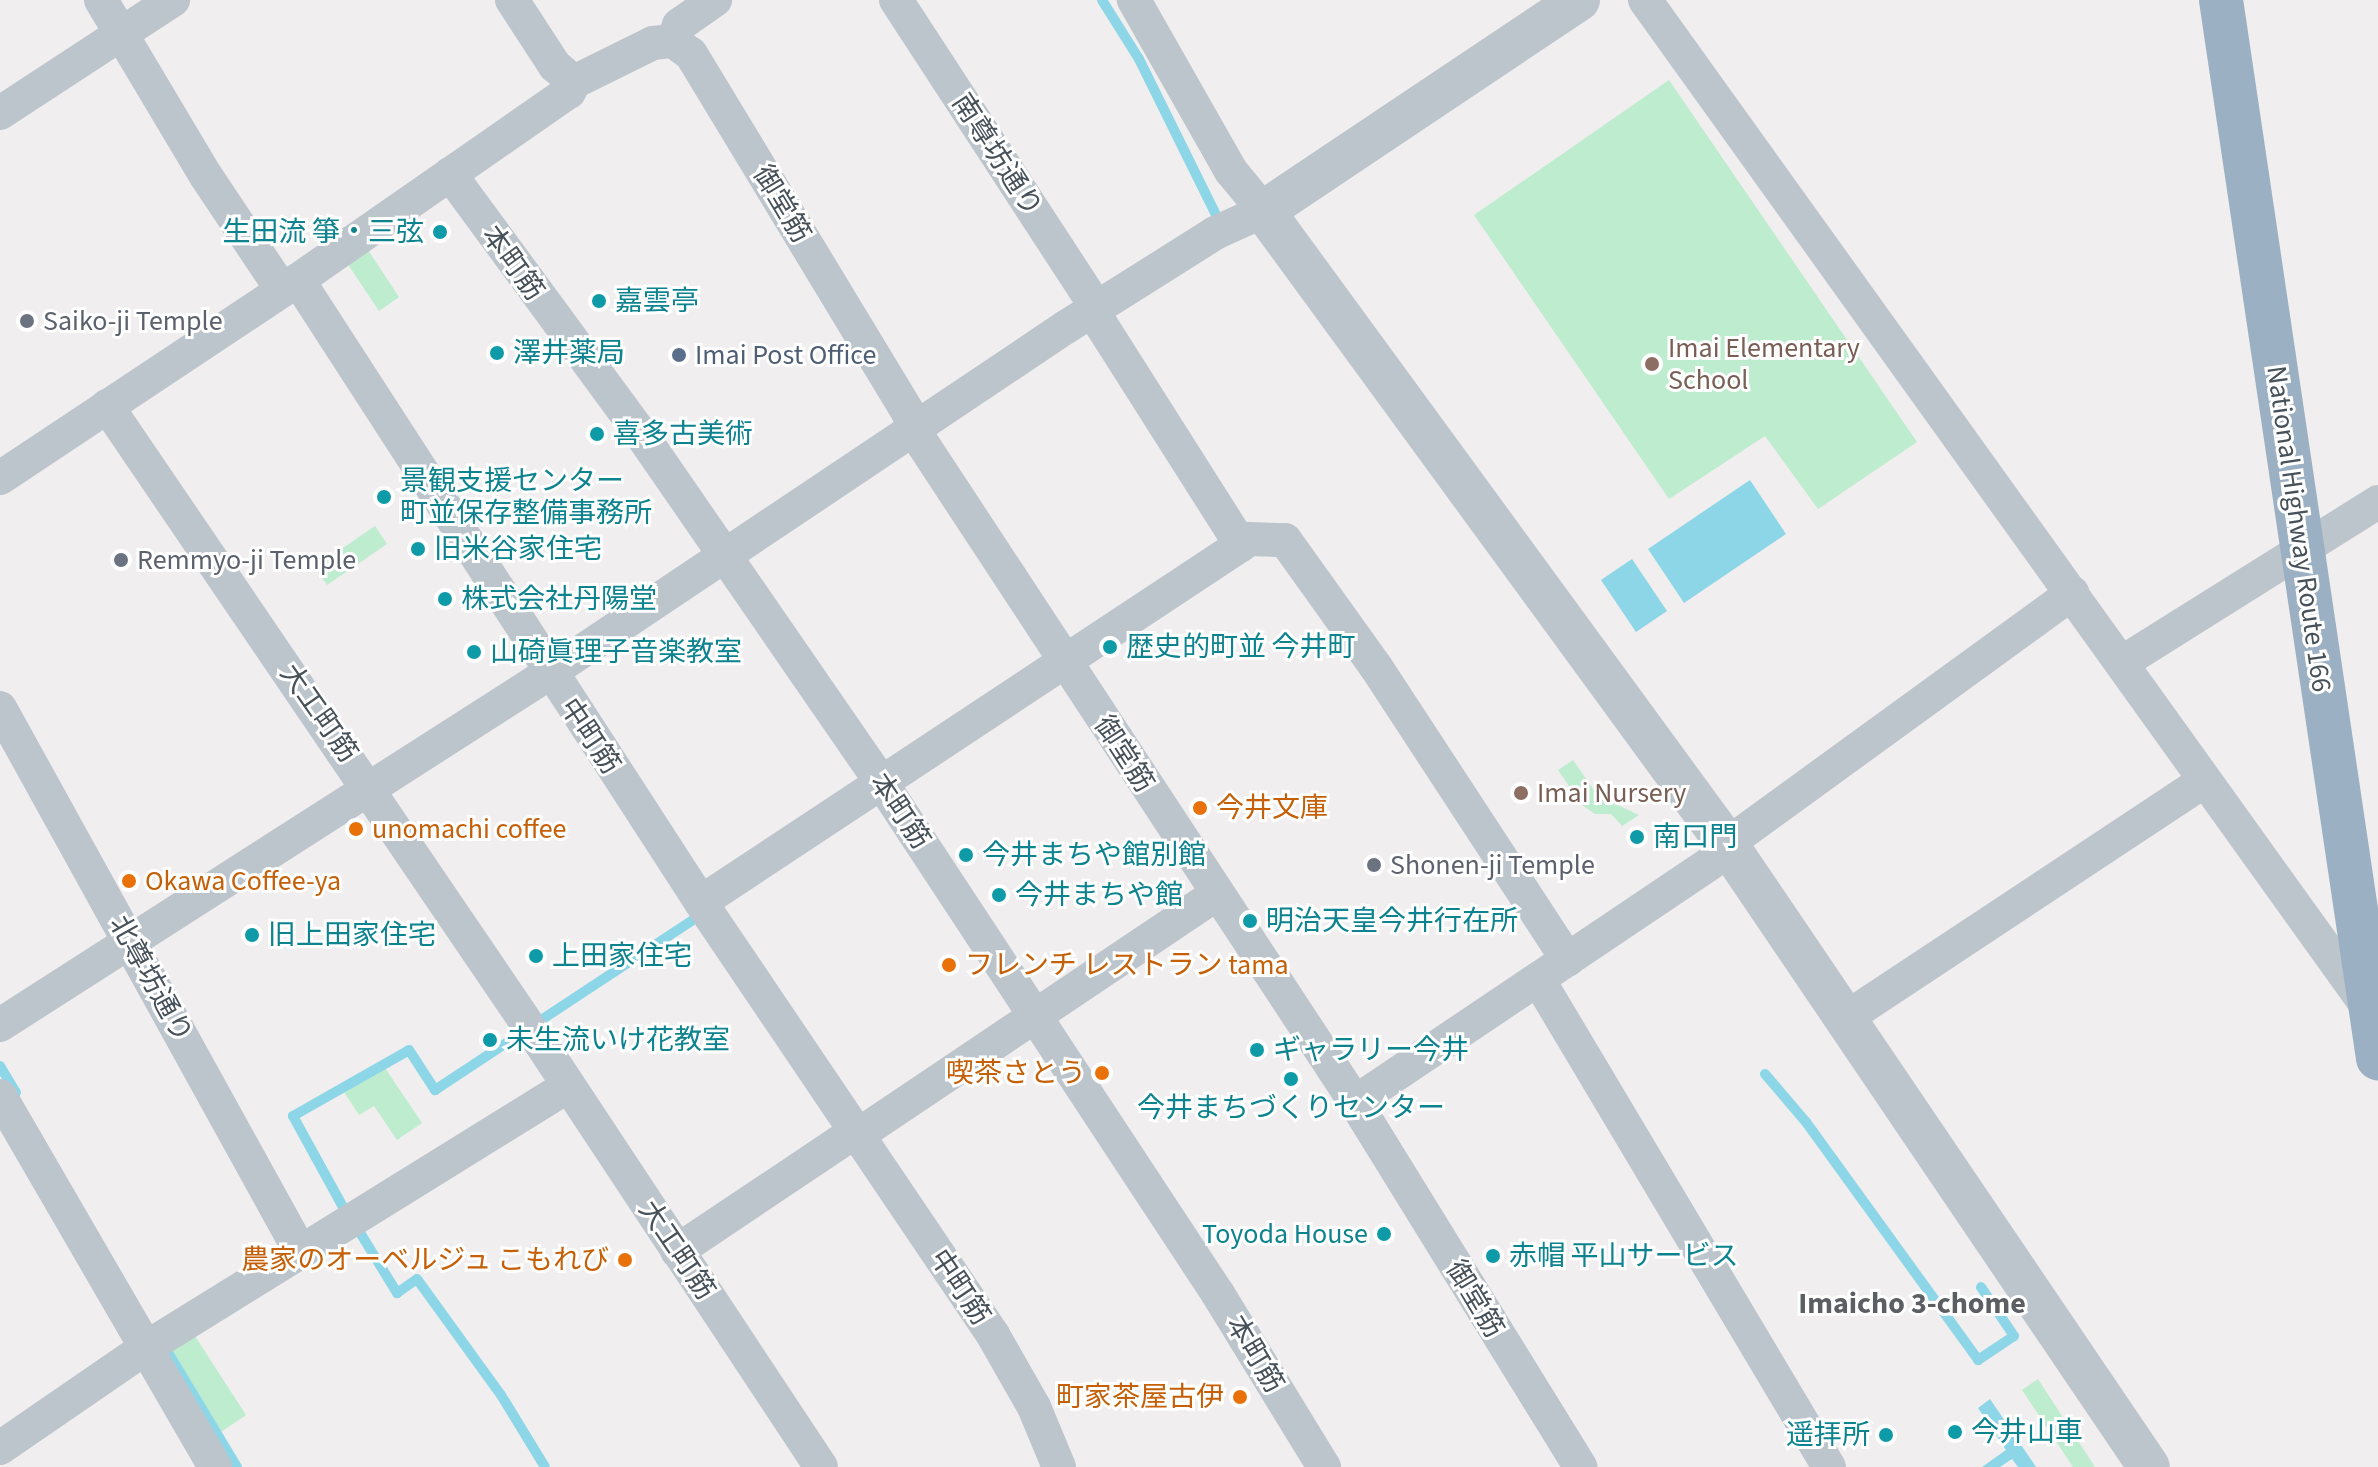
<!DOCTYPE html>
<html>
<head>
<meta charset="utf-8">
<style>
  body { margin:0 }
  #map { position:relative; width:2378px; height:1467px; overflow:hidden; background:#f0eeee; font-family:"Source Sans 3","Noto Sans JP",sans-serif }
  div>[style] { position:absolute }
  .green>* { inset:0; background:#beeccf }
  .water>* { inset:0; background:#8dd6e7 }
  .stream>* { height:10px; margin:-5px; padding:0 5px; transform-origin:5px; border-radius:5px; background:#8dd6e7 }
  .minor>* { height:34px; margin:-17px; padding:0 17px; transform-origin:17px; border-radius:17px; background:#bdc5cc }
  .tertiary>* { height:42px; margin:-21px; padding:0 21px; transform-origin:21px; border-radius:21px; background:#bdc5cc }
  .trunk>* { height:44px; margin:-22px; padding:0 22px; transform-origin:22px; border-radius:22px; background:#9cb0c3 }
  .dots>* { width:22px; height:22px; translate:-50% -50%; box-sizing:border-box; border:4px solid #fff; border-radius:50% }
  span { translate:-50% -50%; white-space:nowrap; text-align:center; line-height:1.15; -webkit-text-stroke:6px #fff; paint-order:stroke }
  .street-label { font-size:28px; color:#47515a }
  .culture-label { font-size:28px; color:#0d838f }
  .right { translate:-100% -50%; text-align:right }
  .left { translate:0 -50%; text-align:left }
  .worship-label { font-size:28px; color:#5b616d }
  .education-label { font-size:28px; color:#785e54 }
  .service-label { font-size:28px; color:#4e5e75 }
  .food-label { font-size:28px; color:#c56008 }
  .neighbourhood-label { font-size:30px; color:#5b5e62; font-weight:700 }
</style>
</head>
<body>
<div id="map">
  <div class="green">
    <div style="clip-path:polygon(1669px 80px,1917px 442px,1818px 509px,1765px 436px,1669px 499px,1474px 215px)"></div>
    <div style="clip-path:polygon(364px 244px,399px 297px,379px 311px,343px 257px)"></div>
    <div style="clip-path:polygon(375px 526px,387px 544px,327px 585px,315px 567px)"></div>
    <div style="clip-path:polygon(1573px 760px,1598px 796px,1639px 815px,1622px 826px,1611px 814px,1595px 814px,1582px 805px,1558px 770px)"></div>
    <div style="clip-path:polygon(385px 1068px,422px 1123px,397px 1140px,374px 1106px,359px 1115px,344px 1092px)"></div>
    <div style="clip-path:polygon(193px 1333px,246px 1415px,221px 1432px,171px 1348px)"></div>
    <div style="clip-path:polygon(2038px 1379px,2095px 1467px,2073px 1467px,2022px 1390px)"></div>
  </div>
  <div class="water">
    <div style="clip-path:polygon(1750px 480px,1786px 534px,1684px 603px,1648px 549px)"></div>
    <div style="clip-path:polygon(1632px 559px,1667px 611px,1636px 632px,1601px 580px)"></div>
    <div style="clip-path:polygon(1990px 1399px,2036px 1467px,2018px 1467px,2012px 1459px,2000px 1467px,1982px 1467px,2006px 1450px,1978px 1408px)"></div>
  </div>
  <div class="stream">
    <div style="left:1102px;top:0;width:70px;rotate:57.9deg"></div>
    <div style="left:1139px;top:59px;width:174px;rotate:63.7deg"></div>
    <div style="left:0;top:1066px;width:31px;rotate:59deg"></div>
    <div style="left:1765px;top:1074px;width:63px;rotate:49.5deg"></div>
    <div style="left:1806px;top:1122px;width:294px;rotate:54.1deg"></div>
    <div style="left:1978px;top:1360px;width:43px;rotate:-33.7deg"></div>
    <div style="left:2014px;top:1336px;width:59px;rotate:-124deg"></div>
    <div style="left:343px;top:1207px;width:104px;rotate:-118.8deg"></div>
    <div style="left:293px;top:1116px;width:133px;rotate:-29.6deg"></div>
    <div style="left:409px;top:1050px;width:48px;rotate:57deg"></div>
    <div style="left:435px;top:1090px;width:320px;rotate:-33.4deg"></div>
    <div style="left:356px;top:1226px;width:79px;rotate:58.5deg"></div>
    <div style="left:397px;top:1293px;width:24px;rotate:-35deg"></div>
    <div style="left:417px;top:1279px;width:143px;rotate:54.1deg"></div>
    <div style="left:501px;top:1395px;width:84px;rotate:58.6deg"></div>
    <div style="left:169px;top:1354px;width:132px;rotate:59deg"></div>
  </div>
  <div class="minor">
    <div style="left:101px;top:0;width:205px;rotate:59.2deg"></div>
    <div style="left:206px;top:176px;width:133px;rotate:56.3deg"></div>
    <div style="left:512px;top:0;width:79px;rotate:56.9deg"></div>
    <div style="left:555px;top:66px;width:25px;rotate:40deg"></div>
    <div style="left:896px;top:0;width:370px;rotate:56.9deg"></div>
    <div style="left:1645px;top:0;width:1243px;rotate:54.33deg"></div>
    <div style="left:673px;top:41px;width:22px;rotate:36deg"></div>
    <div style="left:691px;top:54px;width:421px;rotate:58.8deg"></div>
    <div style="left:909px;top:414px;width:16px;rotate:75deg"></div>
    <div style="left:913px;top:429px;width:805px;rotate:56.7deg"></div>
    <div style="left:1355px;top:1102px;width:429px;rotate:58.3deg"></div>
    <div style="left:574px;top:82px;width:88px;rotate:-26.3deg"></div>
    <div style="left:653px;top:43px;width:20px;rotate:-6deg"></div>
    <div style="left:673px;top:41px;width:17px;rotate:-69deg"></div>
    <div style="left:679px;top:25px;width:44px;rotate:-34.8deg"></div>
    <div style="left:0;top:113px;width:207px;rotate:-33.2deg"></div>
    <div style="left:450px;top:174px;width:326px;rotate:53.7deg"></div>
    <div style="left:643px;top:437px;width:423px;rotate:55.4deg"></div>
    <div style="left:883px;top:785px;width:609px;rotate:56.65deg"></div>
    <div style="left:1218px;top:1294px;width:203px;rotate:58.5deg"></div>
    <div style="left:298px;top:280px;width:747px;rotate:57.08deg"></div>
    <div style="left:107px;top:406px;width:745px;rotate:55.78deg"></div>
    <div style="left:0;top:478px;width:358px;rotate:-33.6deg"></div>
    <div style="left:298px;top:280px;width:330px;rotate:-34.8deg"></div>
    <div style="left:569px;top:92px;width:11px;rotate:-63deg"></div>
    <div style="left:1241px;top:545px;width:10px;rotate:-37deg"></div>
    <div style="left:1249px;top:539px;width:36px;rotate:2deg"></div>
    <div style="left:1285px;top:540px;width:156px;rotate:54.4deg"></div>
    <div style="left:1376px;top:667px;width:350px;rotate:56.8deg"></div>
    <div style="left:2123px;top:662px;width:301px;rotate:-32.1deg"></div>
    <div style="left:0;top:708px;width:620px;rotate:61.08deg"></div>
    <div style="left:1727px;top:844px;width:427px;rotate:-36deg"></div>
    <div style="left:701px;top:902px;width:647px;rotate:-33.47deg"></div>
    <div style="left:1241px;top:545px;width:275px;rotate:-122.4deg"></div>
    <div style="left:710px;top:916px;width:506px;rotate:55.96deg"></div>
    <div style="left:993px;top:1335px;width:83px;rotate:60.3deg"></div>
    <div style="left:1034px;top:1407px;width:65px;rotate:67.4deg"></div>
    <div style="left:1538px;top:979px;width:568px;rotate:59.19deg"></div>
    <div style="left:1846px;top:1018px;width:429px;rotate:-33.5deg"></div>
    <div style="left:0;top:1025px;width:651px;rotate:-32.64deg"></div>
    <div style="left:548px;top:674px;width:623px;rotate:-33.82deg"></div>
    <div style="left:1066px;top:327px;width:176px;rotate:-32.2deg"></div>
    <div style="left:1215px;top:233px;width:54px;rotate:-24.2deg"></div>
    <div style="left:1264px;top:211px;width:52px;rotate:-129.5deg"></div>
    <div style="left:1231px;top:171px;width:197px;rotate:-119.6deg"></div>
    <div style="left:534px;top:1033px;width:520px;rotate:56.52deg"></div>
    <div style="left:0;top:1096px;width:429px;rotate:59.9deg"></div>
    <div style="left:1355px;top:1102px;width:452px;rotate:-33.9deg"></div>
    <div style="left:858px;top:1135px;width:432px;rotate:-33.9deg"></div>
    <div style="left:677px;top:1251px;width:214px;rotate:-33.8deg"></div>
    <div style="left:0;top:1448px;width:175px;rotate:-34.5deg"></div>
    <div style="left:144px;top:1349px;width:499px;rotate:-31.8deg"></div>
  </div>
  <div class="tertiary">
    <div style="left:1579px;top:0;width:379px;rotate:146.2deg"></div>
    <div style="left:1264px;top:211px;width:784px;rotate:53.82deg"></div>
    <div style="left:1727px;top:844px;width:752px;rotate:55.89deg"></div>
  </div>
  <div class="trunk">
    <div style="left:2221px;top:0;width:1070px;rotate:81.56deg"></div>
  </div>
  <div class="dots">
    <div style="left:440px;top:232px;background:#0f9aa8"></div>
    <div style="left:599px;top:301px;background:#0f9aa8"></div>
    <div style="left:27px;top:321px;background:#6b7280"></div>
    <div style="left:497px;top:353px;background:#0f9aa8"></div>
    <div style="left:679px;top:355px;background:#5c6f8a"></div>
    <div style="left:1652px;top:364px;background:#8d6e63"></div>
    <div style="left:597px;top:434px;background:#0f9aa8"></div>
    <div style="left:384px;top:497px;background:#0f9aa8"></div>
    <div style="left:418px;top:549px;background:#0f9aa8"></div>
    <div style="left:121px;top:560px;background:#6b7280"></div>
    <div style="left:445px;top:599px;background:#0f9aa8"></div>
    <div style="left:1110px;top:647px;background:#0f9aa8"></div>
    <div style="left:474px;top:652px;background:#0f9aa8"></div>
    <div style="left:1521px;top:793px;background:#8d6e63"></div>
    <div style="left:1200px;top:808px;background:#e8710a"></div>
    <div style="left:356px;top:829px;background:#e8710a"></div>
    <div style="left:1637px;top:837px;background:#0f9aa8"></div>
    <div style="left:966px;top:855px;background:#0f9aa8"></div>
    <div style="left:1374px;top:865px;background:#6b7280"></div>
    <div style="left:129px;top:881px;background:#e8710a"></div>
    <div style="left:999px;top:895px;background:#0f9aa8"></div>
    <div style="left:1250px;top:921px;background:#0f9aa8"></div>
    <div style="left:252px;top:935px;background:#0f9aa8"></div>
    <div style="left:536px;top:956px;background:#0f9aa8"></div>
    <div style="left:949px;top:965px;background:#e8710a"></div>
    <div style="left:490px;top:1040px;background:#0f9aa8"></div>
    <div style="left:1257px;top:1050px;background:#0f9aa8"></div>
    <div style="left:1102px;top:1073px;background:#e8710a"></div>
    <div style="left:1291px;top:1079px;background:#0f9aa8"></div>
    <div style="left:1384px;top:1234px;background:#0f9aa8"></div>
    <div style="left:1493px;top:1256px;background:#0f9aa8"></div>
    <div style="left:625px;top:1260px;background:#e8710a"></div>
    <div style="left:1240px;top:1397px;background:#e8710a"></div>
    <div style="left:1955px;top:1432px;background:#0f9aa8"></div>
    <div style="left:1886px;top:1435px;background:#0f9aa8"></div>
  </div>
  <div class="street-label">
    <span style="left:997px;top:155px;rotate:57deg">南尊坊通り</span>
    <span style="left:782px;top:204px;rotate:59deg">御堂筋</span>
    <span style="left:513px;top:263px;rotate:54deg">本町筋</span>
    <span style="left:2299px;top:529px;rotate:82deg">National Highway Route 166</span>
    <span style="left:319px;top:713px;rotate:55deg">大工町筋</span>
    <span style="left:590px;top:736px;rotate:56deg">中町筋</span>
    <span style="left:1124px;top:754px;rotate:57deg">御堂筋</span>
    <span style="left:900px;top:811px;rotate:56deg">本町筋</span>
    <span style="left:151px;top:979px;rotate:61deg">北尊坊通り</span>
    <span style="left:677px;top:1250px;rotate:56deg">大工町筋</span>
    <span style="left:960px;top:1287px;rotate:56deg">中町筋</span>
    <span style="left:1475px;top:1299px;rotate:59deg">御堂筋</span>
    <span style="left:1255px;top:1354px;rotate:59deg">本町筋</span>
  </div>
  <div class="culture-label">
    <span class="right" style="left:424px;top:232px">生田流 箏・三弦</span>
    <span class="left" style="left:615px;top:301px">嘉雲亭</span>
    <span class="left" style="left:513px;top:353px">澤井薬局</span>
    <span class="left" style="left:613px;top:434px">喜多古美術</span>
    <span class="left" style="left:400px;top:497px">景観支援センター<br>町並保存整備事務所</span>
    <span class="left" style="left:434px;top:549px">旧米谷家住宅</span>
    <span class="left" style="left:461px;top:599px">株式会社丹陽堂</span>
    <span class="left" style="left:1126px;top:647px">歴史的町並 今井町</span>
    <span class="left" style="left:490px;top:652px">山碕眞理子音楽教室</span>
    <span class="left" style="left:1653px;top:837px">南口門</span>
    <span class="left" style="left:982px;top:855px">今井まちや館別館</span>
    <span class="left" style="left:1015px;top:895px">今井まちや館</span>
    <span class="left" style="left:1266px;top:921px">明治天皇今井行在所</span>
    <span class="left" style="left:268px;top:935px">旧上田家住宅</span>
    <span class="left" style="left:552px;top:956px">上田家住宅</span>
    <span class="left" style="left:506px;top:1040px">未生流いけ花教室</span>
    <span class="left" style="left:1273px;top:1050px">ギャラリー今井</span>
    <span style="left:1291px;top:1108px">今井まちづくりセンター</span>
    <span class="right" style="left:1368px;top:1234px">Toyoda House</span>
    <span class="left" style="left:1509px;top:1256px">赤帽 平山サービス</span>
    <span class="left" style="left:1971px;top:1432px">今井山車</span>
    <span class="right" style="left:1870px;top:1435px">遥拝所</span>
  </div>
  <div class="worship-label">
    <span class="left" style="left:43px;top:321px">Saiko-ji Temple</span>
    <span class="left" style="left:137px;top:560px">Remmyo-ji Temple</span>
    <span class="left" style="left:1390px;top:865px">Shonen-ji Temple</span>
  </div>
  <div class="education-label">
    <span class="left" style="left:1668px;top:364px">Imai Elementary<br>School</span>
    <span class="left" style="left:1537px;top:793px">Imai Nursery</span>
  </div>
  <div class="service-label">
    <span class="left" style="left:695px;top:355px">Imai Post Office</span>
  </div>
  <div class="food-label">
    <span class="left" style="left:1216px;top:808px">今井文庫</span>
    <span class="left" style="left:372px;top:829px">unomachi coffee</span>
    <span class="left" style="left:145px;top:881px">Okawa Coffee-ya</span>
    <span class="left" style="left:965px;top:965px">フレンチ レストラン tama</span>
    <span class="right" style="left:1086px;top:1073px">喫茶さとう</span>
    <span class="right" style="left:609px;top:1260px">農家のオーベルジュ こもれび</span>
    <span class="right" style="left:1224px;top:1397px">町家茶屋古伊</span>
  </div>
  <div class="neighbourhood-label">
    <span style="left:1912px;top:1304px">Imaicho 3-chome</span>
  </div>
</div>
</body>
</html>
